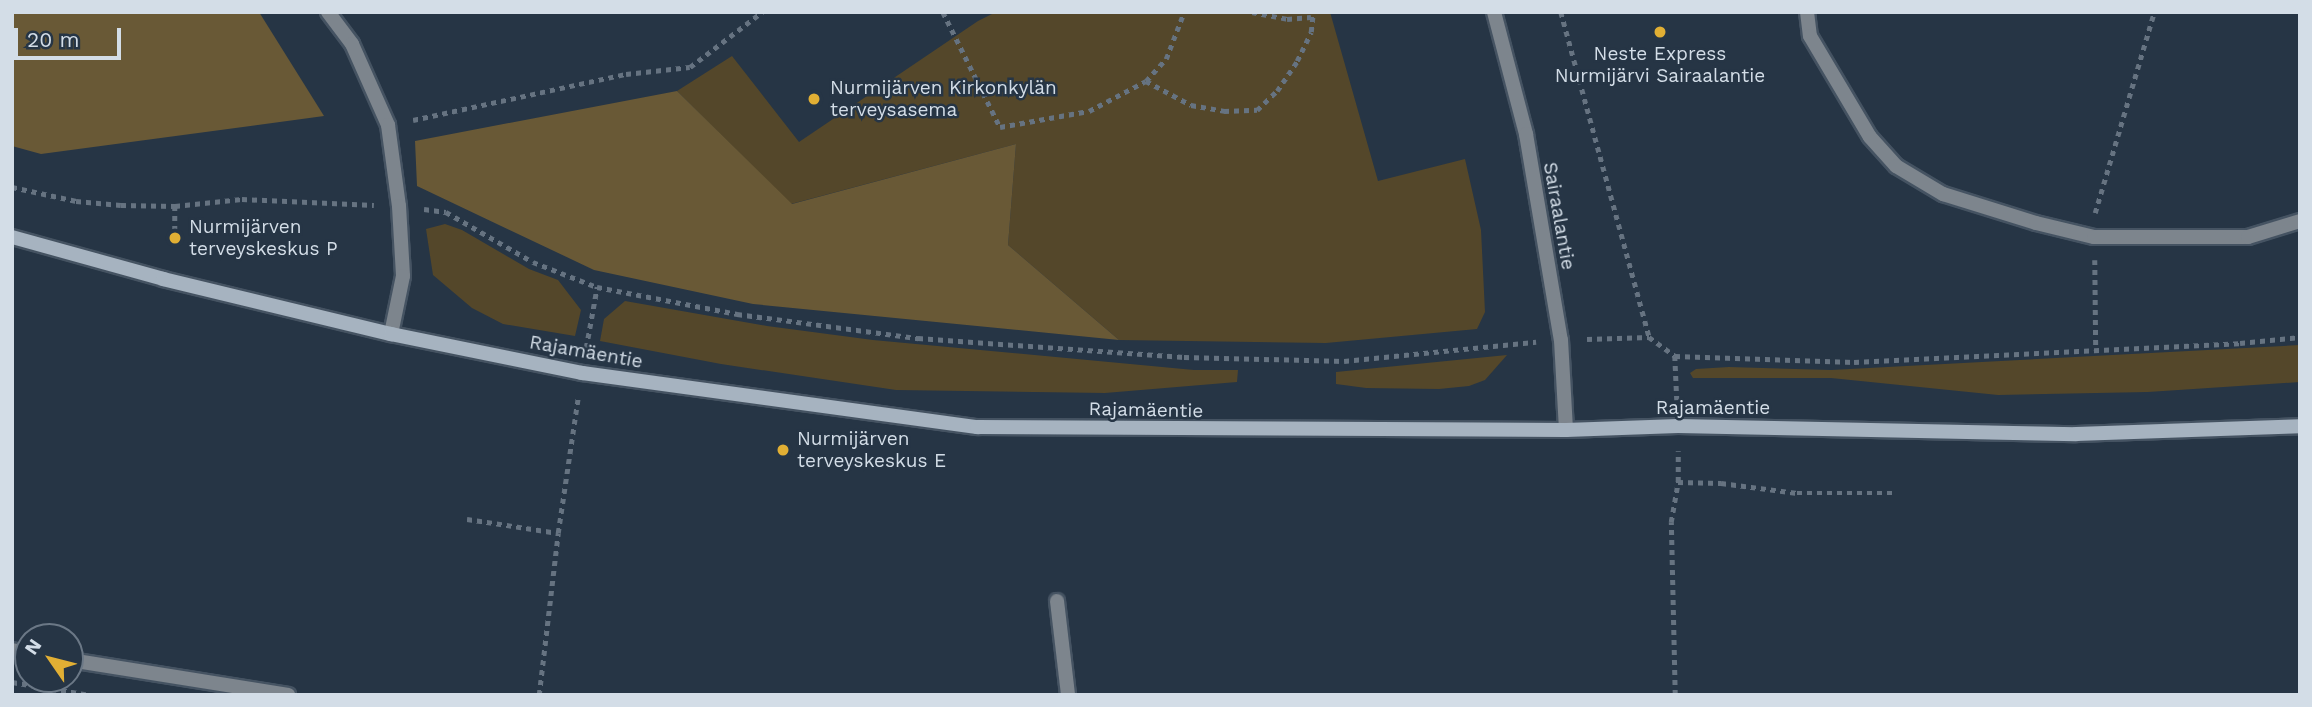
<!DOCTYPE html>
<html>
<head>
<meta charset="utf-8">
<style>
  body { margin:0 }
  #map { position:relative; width:2312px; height:707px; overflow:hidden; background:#263545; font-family:"Work Sans",sans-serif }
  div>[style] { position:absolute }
  .green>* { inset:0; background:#54472a }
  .forest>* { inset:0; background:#695936 }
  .path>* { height:4.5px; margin-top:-2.25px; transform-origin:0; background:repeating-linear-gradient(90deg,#667381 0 5px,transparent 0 10px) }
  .roads { filter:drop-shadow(2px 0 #455362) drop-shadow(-2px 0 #455362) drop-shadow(0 2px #455362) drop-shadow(0 -2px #455362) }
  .lane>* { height:14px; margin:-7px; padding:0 7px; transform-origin:7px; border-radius:7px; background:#7d858d }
  .street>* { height:14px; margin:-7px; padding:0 7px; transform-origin:7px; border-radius:7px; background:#7d858d }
  .secondary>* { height:14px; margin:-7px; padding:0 7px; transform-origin:7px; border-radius:7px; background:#a6b3c0 }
  .dots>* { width:19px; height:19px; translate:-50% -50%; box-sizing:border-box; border:4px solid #263545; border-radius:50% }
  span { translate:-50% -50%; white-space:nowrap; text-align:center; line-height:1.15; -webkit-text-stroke:5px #263545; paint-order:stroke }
  .poi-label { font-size:19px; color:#d3dde7 }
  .left { translate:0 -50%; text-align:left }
  .street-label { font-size:19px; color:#d3dde7 }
  .frame { position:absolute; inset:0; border:14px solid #d3dde7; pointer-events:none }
  .north { position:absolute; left:14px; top:623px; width:70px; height:70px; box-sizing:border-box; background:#263545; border:2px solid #6b7886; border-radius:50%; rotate:305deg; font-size:19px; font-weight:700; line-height:28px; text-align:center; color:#d3dde7 }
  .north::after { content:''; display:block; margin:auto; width:24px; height:32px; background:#e1af34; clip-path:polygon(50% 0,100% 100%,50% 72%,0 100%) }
  .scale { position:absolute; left:14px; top:28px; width:107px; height:32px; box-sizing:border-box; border:4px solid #d3dde7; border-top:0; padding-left:9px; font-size:21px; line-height:24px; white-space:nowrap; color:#d3dde7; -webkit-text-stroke:5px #263545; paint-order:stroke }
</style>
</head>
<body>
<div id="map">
  <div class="green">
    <div style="clip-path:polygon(996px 12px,1330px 12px,1378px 181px,1465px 159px,1481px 230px,1485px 312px,1477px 329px,1326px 343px,1119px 340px,1008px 245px,1016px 144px,791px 204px,677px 91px,732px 56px,799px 142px,978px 21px)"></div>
    <div style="clip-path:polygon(445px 224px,462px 230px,529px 269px,558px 280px,581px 310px,575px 336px,503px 324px,472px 308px,433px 275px,426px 229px)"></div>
    <div style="clip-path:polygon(625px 301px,767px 326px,873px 340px,1194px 370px,1238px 370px,1237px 382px,1105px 393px,896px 390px,721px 364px,600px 341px,604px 319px)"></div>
    <div style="clip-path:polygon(2300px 345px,2300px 382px,2148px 392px,1998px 395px,1831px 378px,1693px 378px,1690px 373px,1696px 369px,1729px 367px,1831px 370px)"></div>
    <div style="clip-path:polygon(1507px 355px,1485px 380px,1469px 386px,1439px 389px,1366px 388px,1336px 384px,1336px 372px)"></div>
  </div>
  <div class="forest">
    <div style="clip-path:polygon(12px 12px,259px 12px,324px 116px,41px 154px,12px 146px)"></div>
    <div style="clip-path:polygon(677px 91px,792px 204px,1016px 144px,1008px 245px,1119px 340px,753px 304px,594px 270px,417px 186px,415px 141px)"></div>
  </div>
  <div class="path">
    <div style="left:943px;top:12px;width:128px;rotate:63.6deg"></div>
    <div style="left:1000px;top:127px;width:90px;rotate:-10.2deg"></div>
    <div style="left:1089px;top:111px;width:64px;rotate:-27.8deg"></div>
    <div style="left:1146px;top:81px;width:51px;rotate:28.1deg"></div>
    <div style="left:1191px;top:105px;width:34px;rotate:10deg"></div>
    <div style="left:1224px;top:111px;width:33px;rotate:-2deg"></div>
    <div style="left:1257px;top:110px;width:28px;rotate:-44deg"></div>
    <div style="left:1277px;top:91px;width:36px;rotate:-56deg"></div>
    <div style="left:1297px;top:61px;width:32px;rotate:-64deg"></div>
    <div style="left:1311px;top:32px;width:20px;rotate:-84deg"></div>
    <div style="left:1252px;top:12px;width:36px;rotate:11deg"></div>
    <div style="left:1287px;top:19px;width:24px;rotate:-5deg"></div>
    <div style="left:1561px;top:12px;width:337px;rotate:74.8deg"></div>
    <div style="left:1146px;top:81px;width:30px;rotate:-48deg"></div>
    <div style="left:1166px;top:59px;width:50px;rotate:-69deg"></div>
    <div style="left:413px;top:120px;width:218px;rotate:-12.2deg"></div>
    <div style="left:626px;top:74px;width:64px;rotate:-6.2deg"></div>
    <div style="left:690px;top:67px;width:91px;rotate:-37.4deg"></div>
    <div style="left:12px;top:187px;width:66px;rotate:12.3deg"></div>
    <div style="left:76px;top:201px;width:45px;rotate:5.1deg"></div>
    <div style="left:121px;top:205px;width:54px;rotate:1.1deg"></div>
    <div style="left:175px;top:206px;width:67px;rotate:-6deg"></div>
    <div style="left:242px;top:199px;width:132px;rotate:2.6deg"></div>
    <div style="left:175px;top:206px;width:32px;rotate:90deg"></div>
    <div style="left:424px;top:209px;width:22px;rotate:8deg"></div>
    <div style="left:446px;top:212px;width:100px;rotate:29.9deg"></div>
    <div style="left:533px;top:262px;width:69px;rotate:21.3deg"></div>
    <div style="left:597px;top:287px;width:143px;rotate:10.9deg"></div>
    <div style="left:737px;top:314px;width:183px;rotate:7.6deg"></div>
    <div style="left:918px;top:338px;width:267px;rotate:4.1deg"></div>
    <div style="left:1184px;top:357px;width:160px;rotate:1.4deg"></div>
    <div style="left:1344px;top:361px;width:193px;rotate:-5.7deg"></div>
    <div style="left:2095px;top:213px;width:209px;rotate:-73.6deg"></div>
    <div style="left:2095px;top:260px;width:90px;rotate:89.4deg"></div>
    <div style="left:1587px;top:339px;width:62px;rotate:-1.8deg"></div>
    <div style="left:1649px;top:337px;width:32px;rotate:36deg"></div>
    <div style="left:1675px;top:356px;width:179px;rotate:1.9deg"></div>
    <div style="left:1854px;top:362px;width:386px;rotate:-2.8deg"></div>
    <div style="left:2240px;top:343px;width:60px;rotate:-5.7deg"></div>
    <div style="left:586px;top:348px;width:62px;rotate:-79.8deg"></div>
    <div style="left:1675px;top:356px;width:44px;rotate:87.4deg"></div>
    <div style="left:1678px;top:482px;width:43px;rotate:1.3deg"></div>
    <div style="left:1721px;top:483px;width:77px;rotate:7.5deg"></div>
    <div style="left:1797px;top:493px;width:96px"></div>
    <div style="left:467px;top:519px;width:92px;rotate:8.7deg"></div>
    <div style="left:12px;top:682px;width:79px;rotate:9.5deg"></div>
    <div style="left:539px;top:695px;width:163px;rotate:-83.3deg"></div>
    <div style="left:558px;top:533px;width:136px;rotate:-81.6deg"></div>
    <div style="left:1675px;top:695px;width:173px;rotate:-91.3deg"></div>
    <div style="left:1671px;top:522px;width:41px;rotate:-80.1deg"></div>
    <div style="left:1678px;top:482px;width:31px;rotate:-90deg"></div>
  </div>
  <div class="roads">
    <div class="lane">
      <div style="left:328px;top:12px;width:40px;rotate:53deg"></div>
      <div style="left:352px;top:44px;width:89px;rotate:66deg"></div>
      <div style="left:388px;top:125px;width:82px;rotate:82.3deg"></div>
      <div style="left:399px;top:206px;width:70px;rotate:86.7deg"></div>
      <div style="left:403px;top:276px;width:59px;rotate:101.7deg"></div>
      <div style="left:1807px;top:12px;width:24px;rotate:83deg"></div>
      <div style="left:1810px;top:36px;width:117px;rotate:59.3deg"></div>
      <div style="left:1870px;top:137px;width:39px;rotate:48deg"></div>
      <div style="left:1896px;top:166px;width:55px;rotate:30.8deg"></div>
      <div style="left:1943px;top:194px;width:97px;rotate:17.3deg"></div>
      <div style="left:2036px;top:223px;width:60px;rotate:13.6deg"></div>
      <div style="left:2094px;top:237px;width:154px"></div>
      <div style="left:2248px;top:237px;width:54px;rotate:-17.1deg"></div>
      <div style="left:12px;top:650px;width:16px;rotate:11deg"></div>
      <div style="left:70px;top:660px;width:221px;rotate:9.1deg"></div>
    </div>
    <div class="street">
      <div style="left:1494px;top:12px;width:126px;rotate:75.3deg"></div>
      <div style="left:1526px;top:134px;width:209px;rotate:80.4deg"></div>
      <div style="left:1561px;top:340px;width:90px;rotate:86.8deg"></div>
      <div style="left:1057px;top:601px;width:95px;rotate:83.3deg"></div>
    </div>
    <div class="secondary">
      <div style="left:12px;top:237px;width:157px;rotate:15.5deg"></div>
      <div style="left:163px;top:279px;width:235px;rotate:13.6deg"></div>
      <div style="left:391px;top:334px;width:195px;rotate:11.5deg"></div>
      <div style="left:582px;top:373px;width:399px;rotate:7.8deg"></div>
      <div style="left:977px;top:427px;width:589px;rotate:0.29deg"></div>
      <div style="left:1566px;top:430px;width:112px;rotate:-2deg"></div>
      <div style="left:1678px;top:426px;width:398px;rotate:1.2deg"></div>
      <div style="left:2076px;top:434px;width:224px;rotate:-2deg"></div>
    </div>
  </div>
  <div class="dots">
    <div style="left:1660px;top:32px;background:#e1af34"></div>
    <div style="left:814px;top:99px;background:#e1af34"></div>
    <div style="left:175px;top:238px;background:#e1af34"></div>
    <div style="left:783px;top:450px;background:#e1af34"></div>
  </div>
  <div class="poi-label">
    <span style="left:1660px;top:65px">Neste Express<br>Nurmijärvi Sairaalantie</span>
    <span class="left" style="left:830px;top:99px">Nurmijärven Kirkonkylän<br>terveysasema</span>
    <span class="left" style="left:189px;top:238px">Nurmijärven<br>terveyskeskus P</span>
    <span class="left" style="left:797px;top:450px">Nurmijärven<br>terveyskeskus E</span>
  </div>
  <div class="street-label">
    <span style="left:1559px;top:216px;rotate:80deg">Sairaalantie</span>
    <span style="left:586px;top:352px;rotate:10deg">Rajamäentie</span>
    <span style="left:1713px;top:408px">Rajamäentie</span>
    <span style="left:1146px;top:410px;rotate:1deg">Rajamäentie</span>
  </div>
  <div class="frame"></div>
  <div class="north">N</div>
  <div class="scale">20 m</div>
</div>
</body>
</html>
